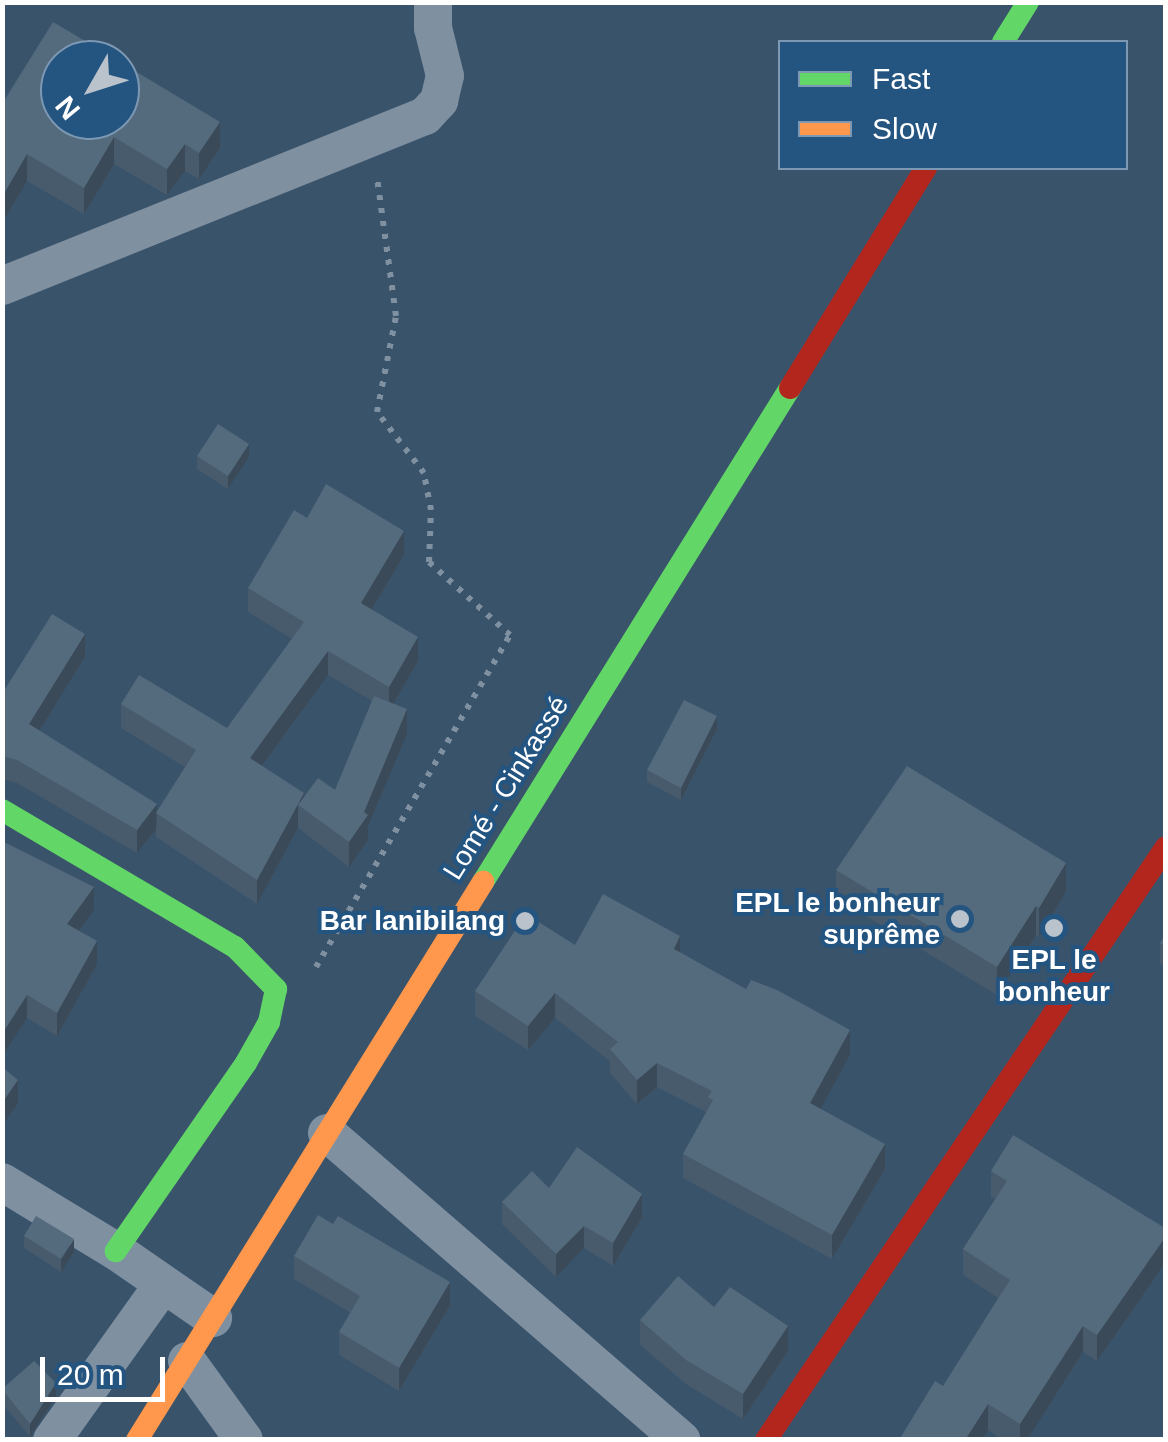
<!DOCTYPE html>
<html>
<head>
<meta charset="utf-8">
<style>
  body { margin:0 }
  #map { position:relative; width:1168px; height:1442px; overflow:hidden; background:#39536b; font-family:Helvetica,sans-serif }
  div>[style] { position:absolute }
  .path>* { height:6px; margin-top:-3px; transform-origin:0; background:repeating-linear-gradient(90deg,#7f90a1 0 5px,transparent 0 13px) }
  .street>* { height:38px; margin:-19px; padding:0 19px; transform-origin:19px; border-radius:19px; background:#7f90a1 }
  .fast>* { height:22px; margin:-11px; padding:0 11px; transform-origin:11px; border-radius:11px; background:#63d668 }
  .slow>* { height:22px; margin:-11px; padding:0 11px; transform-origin:11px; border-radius:11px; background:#ff974d }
  .jam>* { height:22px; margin:-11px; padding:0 11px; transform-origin:11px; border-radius:11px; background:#b3261e }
  .wall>* { inset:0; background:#485b6c }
  .shaded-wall>* { inset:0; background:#3b4a58 }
  .building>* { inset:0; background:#546a7d }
  .dots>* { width:28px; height:28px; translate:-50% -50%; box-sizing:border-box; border:5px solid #245480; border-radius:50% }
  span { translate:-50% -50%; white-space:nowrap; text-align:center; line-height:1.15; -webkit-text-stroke:8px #245480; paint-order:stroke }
  .street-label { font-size:28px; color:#fff }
  .poi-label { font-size:28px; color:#fff; font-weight:700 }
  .right { translate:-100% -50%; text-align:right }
  .frame { position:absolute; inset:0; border:5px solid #fff; pointer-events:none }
  .legend { position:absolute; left:778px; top:40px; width:350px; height:130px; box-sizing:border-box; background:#245480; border:2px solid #7c98b3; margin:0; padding:12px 18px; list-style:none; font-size:30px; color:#fff }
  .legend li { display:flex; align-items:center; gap:20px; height:50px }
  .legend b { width:50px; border:2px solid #7c98b3 }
  .north { position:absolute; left:40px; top:40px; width:100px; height:100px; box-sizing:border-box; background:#245480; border:2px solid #7c98b3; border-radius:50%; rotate:231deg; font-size:28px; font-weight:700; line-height:40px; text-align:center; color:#fff }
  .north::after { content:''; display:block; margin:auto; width:35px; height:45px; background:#bac3cb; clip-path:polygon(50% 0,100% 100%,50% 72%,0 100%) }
  .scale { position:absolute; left:40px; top:1357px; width:125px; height:45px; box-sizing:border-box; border:5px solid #fff; border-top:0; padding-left:12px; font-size:30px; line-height:35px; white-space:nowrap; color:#fff; -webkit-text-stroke:8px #245480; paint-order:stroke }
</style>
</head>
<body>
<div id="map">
  <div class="path">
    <div style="left:316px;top:967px;width:385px;rotate:-59.7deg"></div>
    <div style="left:510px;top:635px;width:109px;rotate:-138deg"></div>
    <div style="left:429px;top:562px;width:52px;rotate:-87.8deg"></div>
    <div style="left:431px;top:510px;width:38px;rotate:-101deg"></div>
    <div style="left:424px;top:473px;width:77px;rotate:-127.6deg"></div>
    <div style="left:377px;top:412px;width:98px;rotate:-78.8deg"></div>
    <div style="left:396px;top:316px;width:139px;rotate:-97.8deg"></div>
  </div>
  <div class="street">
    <div style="left:2px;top:286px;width:456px;rotate:-21.9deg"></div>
    <div style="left:425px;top:116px;width:21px;rotate:-47deg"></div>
    <div style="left:439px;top:101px;width:26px;rotate:-77deg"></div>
    <div style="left:445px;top:76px;width:49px;rotate:-104deg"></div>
    <div style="left:433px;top:28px;width:26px;rotate:-90deg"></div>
    <div style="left:327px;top:1133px;width:469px;rotate:40.9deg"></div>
    <div style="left:2px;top:1182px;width:133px;rotate:31.2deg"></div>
    <div style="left:116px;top:1251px;width:118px;rotate:34.6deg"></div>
    <div style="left:187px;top:1361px;width:97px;rotate:54.2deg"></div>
    <div style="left:52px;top:1440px;width:188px;rotate:-54.5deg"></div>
  </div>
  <div class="fast">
    <div style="left:1003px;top:42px;width:47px;rotate:-58deg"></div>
    <div style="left:2px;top:810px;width:270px;rotate:30.5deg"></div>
    <div style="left:235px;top:947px;width:59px;rotate:45.7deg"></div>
    <div style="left:276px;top:989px;width:34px;rotate:102deg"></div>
    <div style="left:269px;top:1022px;width:47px;rotate:119.3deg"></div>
    <div style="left:246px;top:1063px;width:229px;rotate:124.7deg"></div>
    <div style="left:483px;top:882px;width:582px;rotate:-58.14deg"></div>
  </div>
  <div class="slow">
    <div style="left:137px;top:1440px;width:657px;rotate:-58.2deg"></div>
  </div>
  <div class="jam">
    <div style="left:790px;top:388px;width:259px;rotate:-58.3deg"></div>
    <div style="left:766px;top:1440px;width:715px;rotate:-56deg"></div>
  </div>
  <div class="wall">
    <div style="clip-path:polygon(2px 104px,220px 148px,199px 179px,185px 171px,167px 195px,114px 164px,84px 214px,27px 181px,2px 223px)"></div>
    <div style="clip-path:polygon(197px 456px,249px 457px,228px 489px,197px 469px)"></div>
    <div style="clip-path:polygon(evenodd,307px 518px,404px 555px,371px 610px,418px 661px,393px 704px,407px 734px,368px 826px,368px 840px,349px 867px,298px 828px,257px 904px,156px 837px,156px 829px,137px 853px,17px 783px,2px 779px,2px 694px,85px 657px,39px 730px,157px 811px,185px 767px,121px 728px,121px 704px,227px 728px,292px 639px,248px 612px,248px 588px,307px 518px,328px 675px,372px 701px,335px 790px,304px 797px,262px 766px,328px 675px)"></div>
    <div style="clip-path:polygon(717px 729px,681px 800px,647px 782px,647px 770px)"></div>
    <div style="clip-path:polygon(2px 841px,94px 910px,79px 931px,97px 964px,57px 1036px,27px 1018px,2px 1057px)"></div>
    <div style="clip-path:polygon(836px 870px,1066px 891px,1039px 937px,1036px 935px,997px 995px,836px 898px)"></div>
    <div style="clip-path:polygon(1166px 934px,1166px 967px,1160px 964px,1160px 943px)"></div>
    <div style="clip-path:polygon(575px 945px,680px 952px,850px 1055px,820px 1109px,885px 1169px,832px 1259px,683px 1178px,683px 1154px,706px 1112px,657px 1087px,637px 1104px,610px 1073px,610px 1061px,555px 1018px,528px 1050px,475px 1016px,475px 991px)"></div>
    <div style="clip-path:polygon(991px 1171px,1165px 1228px,1166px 1227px,1166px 1262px,1097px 1361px,1083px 1352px,1027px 1440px,1003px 1440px,988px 1430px,982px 1440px,899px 1440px,943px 1386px,998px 1298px,963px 1275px,963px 1249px,995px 1199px,991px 1197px)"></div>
    <div style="clip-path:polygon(549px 1188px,642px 1217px,613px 1266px,584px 1248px,556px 1277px,502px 1224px,502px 1202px)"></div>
    <div style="clip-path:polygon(333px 1224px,450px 1305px,399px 1391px,339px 1355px,339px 1332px,351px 1313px,294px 1279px,294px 1256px)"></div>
    <div style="clip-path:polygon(24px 1236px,74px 1252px,61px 1272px,24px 1248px)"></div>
    <div style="clip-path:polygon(714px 1307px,788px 1351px,743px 1419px,686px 1384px,640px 1345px,640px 1320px)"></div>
    <div style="clip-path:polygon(2px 1389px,56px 1396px,30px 1437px,2px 1403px)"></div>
  </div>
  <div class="shaded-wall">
    <div style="clip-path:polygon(220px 122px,220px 148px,199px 179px,199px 153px)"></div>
    <div style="clip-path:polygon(114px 137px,114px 164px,84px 214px,84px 188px)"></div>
    <div style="clip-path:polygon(185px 144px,185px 171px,167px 195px,167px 169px)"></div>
    <div style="clip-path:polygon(27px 154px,27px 181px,2px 223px,2px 197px)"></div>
    <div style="clip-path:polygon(249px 444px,249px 457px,228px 489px,228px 476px)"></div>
    <div style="clip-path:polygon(404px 531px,404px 555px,361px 627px,361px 603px)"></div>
    <div style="clip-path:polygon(85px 634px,85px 657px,29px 747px,29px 724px)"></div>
    <div style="clip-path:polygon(418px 637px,418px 661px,389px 711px,389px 687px)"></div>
    <div style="clip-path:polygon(328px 651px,328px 675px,250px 782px,250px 758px)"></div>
    <div style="clip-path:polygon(407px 709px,407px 734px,368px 826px,368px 840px,349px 867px,349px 842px,364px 812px)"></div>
    <div style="clip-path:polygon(717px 716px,717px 729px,681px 800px,681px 788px)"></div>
    <div style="clip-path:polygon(304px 793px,304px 809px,298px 805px,298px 828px,257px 904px,257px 880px)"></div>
    <div style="clip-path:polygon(157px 804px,156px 829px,137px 853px,137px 830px)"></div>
    <div style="clip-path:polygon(1066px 863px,1066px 891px,1039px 937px,1039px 908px)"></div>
    <div style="clip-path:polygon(94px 887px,94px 910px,67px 947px,67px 924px)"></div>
    <div style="clip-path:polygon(1036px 906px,1036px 935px,997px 995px,997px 967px)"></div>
    <div style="clip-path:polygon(680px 936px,680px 961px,674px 949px)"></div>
    <div style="clip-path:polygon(97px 941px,97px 964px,57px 1036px,57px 1013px)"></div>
    <div style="clip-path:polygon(555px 993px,555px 1018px,528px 1050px,528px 1026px)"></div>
    <div style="clip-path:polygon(27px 995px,27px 1018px,2px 1057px,2px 1034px)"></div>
    <div style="clip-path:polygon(850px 1030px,850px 1055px,810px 1128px,810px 1103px)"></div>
    <div style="clip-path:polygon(657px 1063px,657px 1087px,637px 1104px,637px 1080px)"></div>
    <div style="clip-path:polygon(18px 1080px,18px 1103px,2px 1126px,2px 1103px)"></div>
    <div style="clip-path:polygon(885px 1144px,885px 1169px,832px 1259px,832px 1235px)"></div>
    <div style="clip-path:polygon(642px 1194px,642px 1217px,613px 1266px,613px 1243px)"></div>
    <div style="clip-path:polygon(584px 1226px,584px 1248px,556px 1277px,556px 1254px)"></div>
    <div style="clip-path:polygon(1166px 1236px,1166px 1262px,1097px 1361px,1097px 1335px)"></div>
    <div style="clip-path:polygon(74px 1239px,74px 1252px,61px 1272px,61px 1259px)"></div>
    <div style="clip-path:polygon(450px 1282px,450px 1305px,399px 1391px,399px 1368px)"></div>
    <div style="clip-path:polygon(788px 1326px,788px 1351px,743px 1419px,743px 1394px)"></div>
    <div style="clip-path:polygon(1083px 1326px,1083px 1352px,1027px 1440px,1020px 1440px,1020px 1424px)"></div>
    <div style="clip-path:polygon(56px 1383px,56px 1396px,30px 1437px,30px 1424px)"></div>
    <div style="clip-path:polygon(988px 1404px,988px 1430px,982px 1440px,965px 1440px)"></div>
  </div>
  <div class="building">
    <div style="clip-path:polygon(53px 22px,117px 60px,60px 60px,60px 120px,120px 120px,120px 62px,220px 122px,199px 153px,185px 144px,167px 169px,114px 137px,84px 188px,27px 154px,2px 197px,2px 104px)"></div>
    <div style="clip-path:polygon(218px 424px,249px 444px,228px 476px,197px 456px)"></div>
    <div style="clip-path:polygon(326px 484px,404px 531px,361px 603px,418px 637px,389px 687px,328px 651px,250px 758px,304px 793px,257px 880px,156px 813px,196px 750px,121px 704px,139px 675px,227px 728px,304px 622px,248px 588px,294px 510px,307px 518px)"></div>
    <div style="clip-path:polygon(52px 614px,85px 634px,29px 724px,157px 804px,137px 830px,17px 760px,2px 756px,2px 694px)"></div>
    <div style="clip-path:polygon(374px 696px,407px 709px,364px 812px,368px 815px,349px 842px,298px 805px,318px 778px,335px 790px)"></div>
    <div style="clip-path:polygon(684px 700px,717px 716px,681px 788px,647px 770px)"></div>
    <div style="clip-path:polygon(907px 766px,1066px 863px,1039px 908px,1036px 906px,997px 967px,836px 870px)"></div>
    <div style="clip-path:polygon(2px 841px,94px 887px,67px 924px,97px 941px,57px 1013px,27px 995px,2px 1034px)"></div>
    <div style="clip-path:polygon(603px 894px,680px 936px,674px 949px,746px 989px,751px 980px,777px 990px,850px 1030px,810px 1103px,885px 1144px,832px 1235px,683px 1154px,713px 1100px,708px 1097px,712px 1091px,657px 1063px,637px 1080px,610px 1049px,618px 1042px,555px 993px,528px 1026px,475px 991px,526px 914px,575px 945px)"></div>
    <div style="clip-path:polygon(1166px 934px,1166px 947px,1160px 943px)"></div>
    <div style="clip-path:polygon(2px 1067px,18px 1080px,2px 1103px)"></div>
    <div style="clip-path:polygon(1013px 1135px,1165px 1228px,1166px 1227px,1166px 1236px,1097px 1335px,1083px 1326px,1020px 1424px,988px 1404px,965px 1440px,899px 1440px,935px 1381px,943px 1386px,1010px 1280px,963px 1249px,1007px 1181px,991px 1171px)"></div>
    <div style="clip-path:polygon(577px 1147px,642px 1194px,613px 1243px,584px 1226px,556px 1254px,502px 1202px,532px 1171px,549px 1188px)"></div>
    <div style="clip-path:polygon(318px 1215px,333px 1224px,338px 1216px,450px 1282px,399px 1368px,339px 1332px,360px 1296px,294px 1256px)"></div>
    <div style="clip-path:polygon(36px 1216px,74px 1239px,61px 1259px,24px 1236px)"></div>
    <div style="clip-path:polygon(678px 1276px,714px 1307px,730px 1287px,788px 1326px,743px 1394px,686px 1360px,640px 1320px)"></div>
    <div style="clip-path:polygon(34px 1361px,56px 1383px,30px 1424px,2px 1389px)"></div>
  </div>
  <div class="dots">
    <div style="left:960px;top:919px;background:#bac3cb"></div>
    <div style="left:525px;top:921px;background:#bac3cb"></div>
    <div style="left:1054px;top:928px;background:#bac3cb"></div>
  </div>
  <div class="street-label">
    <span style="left:506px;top:788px;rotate:-58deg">Lomé - Cinkassé</span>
  </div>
  <div class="poi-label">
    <span class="right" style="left:940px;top:919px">EPL le bonheur<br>suprême</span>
    <span class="right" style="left:505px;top:921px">Bar lanibilang</span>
    <span style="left:1054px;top:976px">EPL le<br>bonheur</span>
  </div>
  <div class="frame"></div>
  <ul class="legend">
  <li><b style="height:12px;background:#63d668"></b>Fast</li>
  <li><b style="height:12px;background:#ff974d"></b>Slow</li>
  </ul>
  <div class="north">N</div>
  <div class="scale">20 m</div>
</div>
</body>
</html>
